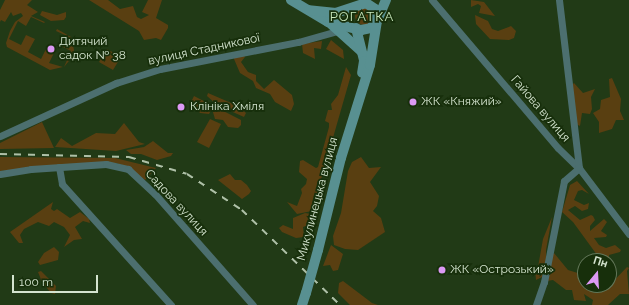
<!DOCTYPE html>
<html>
<head>
<meta charset="utf-8">
<style>
  body { margin:0 }
  #map { position:relative; width:629px; height:305px; overflow:hidden; background:#213a16; font-family:Raleway,sans-serif }
  div>[style] { position:absolute }
  .green>* { inset:0; background:#593f11 }
  .round { border-radius:50% }
  .minor>* { height:7px; margin:-3.5px; padding:0 3.5px; transform-origin:3.5px; border-radius:3.5px; background:#4c6f6f }
  .secondary>* { height:10px; margin:-5px; padding:0 5px; transform-origin:5px; border-radius:5px; background:#589091 }
  .rail>* { height:1.5px; margin-top:-0.75px; transform-origin:0; background:repeating-linear-gradient(90deg,#aec0a7 0 7px,transparent 0 14px) }
  .secondary-bridge>* { height:10px; margin:-5px; padding:0 5px; transform-origin:5px; border-radius:5px; background:#589091 }
  .dots>* { width:11px; height:11px; translate:-50% -50%; box-sizing:border-box; border:2px solid #172f0b; border-radius:50% }
  span { translate:-50% -50%; white-space:nowrap; text-align:center; line-height:1.15; -webkit-text-stroke:3.5px #172f0b; paint-order:stroke }
  .poi-label { font-size:12px; color:#d4e4cf }
  .left { translate:0 -50%; text-align:left }
  .street-label { font-size:12px; color:#d4e4cf }
  .neighbourhood-label { font-size:13px; color:#cae9be; letter-spacing:1px }
  .north { position:absolute; left:577px; top:253px; width:40px; height:40px; box-sizing:border-box; background:#172f0b; border:1px solid #637759; border-radius:50%; rotate:18deg; font-size:11px; font-weight:700; line-height:16px; text-align:center; color:#d4e4cf }
  .north::after { content:''; display:block; margin:auto; width:14px; height:18px; background:#dc99f4; clip-path:polygon(50% 0,100% 100%,50% 72%,0 100%) }
  .scale { position:absolute; left:12px; top:275px; width:86px; height:18px; box-sizing:border-box; border:2px solid #d4e4cf; border-top:0; padding-left:5px; font-size:12px; line-height:14px; white-space:nowrap; color:#d4e4cf; -webkit-text-stroke:3px #172f0b; paint-order:stroke }
</style>
</head>
<body>
<div id="map">
  <div class="green">
    <div style="clip-path:polygon(5px 0,32px 0,27px 5px,38px 12px,31px 16px,45px 22px,44px 23px,31px 17px,26px 26px,18px 21px,9px 39px,21px 45px,26px 35px,35px 39px,28px 52px,41px 59px,47px 47px,55px 51px,49px 63px,63px 67px,50px 70px,7px 47px,6px 43px,10px 31px,15px 22px,23px 16px,21px 13px,13px 16px,11px 12px,5px 22px,1px 20px,0 22px,0 10px)"></div>
    <div style="clip-path:polygon(89px 0,108px 0,120px 9px,133px 6px,137px 17px,141px 19px,149px 15px,142px 12px,148px 0,162px 0,156px 18px,168px 25px,168px 28px,161px 40px,156px 38px,144px 40px,139px 31px)"></div>
    <div style="clip-path:polygon(471px 0,484px 2px,495px 16px,479px 13px,481px 6px,478px 4px,471px 7px)"></div>
    <div class="round" style="left:355px;top:7px;width:18px;height:18px"></div>
    <div style="clip-path:polygon(42px 11px,57px 15px,66px 12px,66px 17px,64px 20px,51px 21px,40px 15px)"></div>
    <div style="clip-path:polygon(475px 15px,488px 21px,492px 29px,498px 31px,511px 26px,516px 31px,514px 38px,509px 40px,490px 39px,476px 24px)"></div>
    <div style="clip-path:polygon(57px 29px,71px 37px,74px 50px,73px 56px,64px 67px,71px 51px,61px 46px,67px 36px,56px 31px)"></div>
    <div style="clip-path:polygon(331px 40px,343px 50px,344px 59px,326px 49px)"></div>
    <div style="clip-path:polygon(322px 41px,321px 49px,314px 48px,315px 59px,303px 53px,302px 44px)"></div>
    <div style="clip-path:polygon(107px 49px,121px 57px,113px 70px,99px 62px)"></div>
    <div style="clip-path:polygon(243px 54px,245px 57px,241px 62px,248px 72px,256px 75px,256px 81px,264px 89px,274px 80px,292px 95px,294px 104px,291px 111px,275px 102px,270px 94px,256px 88px,253px 81px,240px 73px,234px 59px,234px 55px)"></div>
    <div style="clip-path:polygon(346px 67px,351px 75px,312px 211px,297px 214px,287px 202px,297px 206px,302px 193px,301px 189px,306px 184px,307px 179px,299px 172px,300px 161px,303px 160px,316px 168px,318px 167px,329px 127px,329px 123px,325px 121px,328px 110px,332px 110px,331px 104px,338px 95px)"></div>
    <div style="clip-path:polygon(612px 78px,621px 99px,620px 111px,624px 120px,616px 120px,612px 129px,599px 133px,599px 122px,593px 113px,600px 109px,601px 100px,610px 97px,609px 79px)"></div>
    <div style="clip-path:polygon(574px 83px,583px 93px,595px 89px,591px 97px,592px 109px,590px 114px,582px 113px,580px 126px,576px 124px,571px 86px)"></div>
    <div style="clip-path:polygon(208px 93px,238px 106px,246px 113px,244px 117px,217px 105px,207px 96px)"></div>
    <div style="clip-path:polygon(194px 96px,241px 120px,241px 125px,238px 128px,228px 127px,223px 120px,215px 119px,212px 109px,209px 114px,200px 113px,191px 102px)"></div>
    <div style="clip-path:polygon(210px 119px,221px 124px,209px 148px,197px 142px)"></div>
    <div style="clip-path:polygon(42px 122px,54px 148px,0 149px,0 143px)"></div>
    <div style="clip-path:polygon(124px 123px,139px 142px,145px 144px,116px 151px,55px 147px,61px 138px,72px 146px,96px 133px,115px 134px)"></div>
    <div style="clip-path:polygon(153px 141px,168px 153px,173px 153px,171px 156px,157px 160px,141px 154px,131px 154px,126px 150px,144px 147px)"></div>
    <div style="clip-path:polygon(0 157px,115px 158px,156px 168px,145px 180px,128px 167px,116px 163px,0 171px)"></div>
    <div style="clip-path:polygon(361px 157px,369px 168px,381px 167px,370px 182px,379px 196px,377px 206px,373px 211px,381px 218px,385px 232px,358px 250px,345px 249px,334px 245px,333px 236px,341px 213px,348px 171px,352px 162px)"></div>
    <div style="clip-path:polygon(230px 174px,235px 180px,241px 180px,247px 185px,251px 191px,249px 194px,242px 199px,218px 180px)"></div>
    <div style="clip-path:polygon(577px 181px,589px 194px,582px 190px,578px 191px,574px 200px,584px 205px,589px 203px,588px 209px,582px 211px,575px 206px,568px 210px,580px 220px,591px 215px,593px 216px,595px 220px,590px 226px,590px 231px,604px 219px,607px 222px,601px 231px,607px 235px,606px 237px,594px 238px,599px 245px,606px 248px,615px 245px,621px 250px,620px 252px,609px 255px,609px 266px,609px 261px,600px 259px,573px 222px,562px 212px,570px 185px)"></div>
    <div style="clip-path:polygon(53px 202px,51px 209px,54px 211px,57px 209px,70px 218px,80px 212px,89px 219px,90px 223px,83px 221px,75px 227px,82px 239px,74px 240px,64px 247px,70px 235px,64px 227px,54px 222px,49px 226px,38px 222px,24px 229px,20px 235px,23px 243px,19px 243px,10px 232px)"></div>
    <div style="clip-path:polygon(305px 213px,311px 214px,314px 223px,303px 227px,304px 237px,296px 238px,282px 232px,279px 228px,283px 225px,293px 229px,293px 218px)"></div>
    <div style="clip-path:polygon(552px 217px,546px 250px,546px 266px,542px 277px,536px 280px,535px 270px,538px 267px,543px 239px)"></div>
    <div style="clip-path:polygon(331px 245px,343px 254px,338px 270px,333px 271px,330px 265px,323px 266px)"></div>
    <div style="clip-path:polygon(54px 247px,59px 252px,58px 260px,40px 265px,38px 262px,44px 253px)"></div>
    <div style="clip-path:polygon(554px 253px,568px 270px,581px 274px,585px 271px,585px 285px,599px 285px,600px 289px,605px 290px,627px 267px,629px 268px,627px 271px,629px 294px,620px 294px,608px 305px,592px 305px,593px 300px,584px 294px,586px 301px,574px 300px,572px 290px,566px 290px,553px 280px,547px 281px,549px 259px)"></div>
    <div style="clip-path:polygon(41px 271px,56px 286px,55px 294px,51px 293px,42px 282px,38px 272px)"></div>
    <div style="clip-path:polygon(343px 281px,372px 303px,378px 305px,350px 305px,338px 293px,339px 283px)"></div>
  </div>
  <div class="minor">
    <div style="left:432px;top:0;width:194px;rotate:49.6deg"></div>
    <div style="left:558px;top:148px;width:29px;rotate:44deg"></div>
    <div style="left:579px;top:168px;width:83px;rotate:52.9deg"></div>
    <div style="left:559px;top:0;width:169px;rotate:83.2deg"></div>
    <div style="left:0;top:136px;width:128px;rotate:-24.6deg"></div>
    <div style="left:116px;top:83px;width:46px;rotate:-17.7deg"></div>
    <div style="left:160px;top:69px;width:141px;rotate:-11.1deg"></div>
    <div style="left:298px;top:42px;width:45px;rotate:-15.6deg"></div>
    <div style="left:59px;top:167px;width:17px;rotate:80deg"></div>
    <div style="left:62px;top:184px;width:163px;rotate:48deg"></div>
    <div style="left:0;top:174px;width:31px;rotate:-9deg"></div>
    <div style="left:31px;top:169px;width:75px;rotate:-3.8deg"></div>
    <div style="left:106px;top:164px;width:23px;rotate:13deg"></div>
    <div style="left:128px;top:169px;width:37px;rotate:43deg"></div>
    <div style="left:155px;top:194px;width:148px;rotate:48.6deg"></div>
    <div style="left:536px;top:305px;width:24px;rotate:-71deg"></div>
    <div style="left:544px;top:282px;width:103px;rotate:-78.8deg"></div>
    <div style="left:564px;top:181px;width:20px;rotate:-41deg"></div>
  </div>
  <div class="secondary">
    <div style="left:291px;top:0;width:43px;rotate:30.7deg"></div>
    <div style="left:328px;top:22px;width:34px;rotate:14deg"></div>
    <div style="left:361px;top:30px;width:10px;rotate:-11deg"></div>
    <div style="left:371px;top:28px;width:11px;rotate:-56deg"></div>
    <div style="left:377px;top:19px;width:10px;rotate:-101deg"></div>
    <div style="left:375px;top:9px;width:11px;rotate:-146deg"></div>
    <div style="left:366px;top:3px;width:32px;rotate:162deg"></div>
    <div style="left:336px;top:13px;width:27px;rotate:-174deg"></div>
    <div style="left:330px;top:23px;width:42px;rotate:42.1deg"></div>
    <div style="left:356px;top:28px;width:34px;rotate:76deg"></div>
    <div style="left:364px;top:61px;width:12px;rotate:99deg"></div>
    <div style="left:318px;top:250px;width:95px;rotate:-76deg"></div>
    <div style="left:341px;top:158px;width:97px;rotate:-72.7deg"></div>
    <div style="left:370px;top:65px;width:45px;rotate:-81deg"></div>
    <div style="left:377px;top:21px;width:23px;rotate:-67deg"></div>
    <div style="left:302px;top:305px;width:13px;rotate:-72deg"></div>
  </div>
  <div class="rail">
    <div style="left:0;top:154px;width:129px;rotate:1.3deg"></div>
    <div style="left:129px;top:157px;width:60px;rotate:16.3deg"></div>
    <div style="left:187px;top:174px;width:66px;rotate:33.2deg"></div>
    <div style="left:242px;top:210px;width:136px;rotate:44.1deg"></div>
  </div>
  <div class="secondary-bridge">
    <div style="left:306px;top:293px;width:45px;rotate:-74.4deg"></div>
  </div>
  <div class="dots">
    <div style="left:51px;top:49px;background:#dc99f4"></div>
    <div style="left:413px;top:102px;background:#dc99f4"></div>
    <div style="left:181px;top:107px;background:#dc99f4"></div>
    <div style="left:442px;top:270px;background:#dc99f4"></div>
  </div>
  <div class="poi-label">
    <span class="left" style="left:59px;top:49px">Дитячий<br>садок № 38</span>
    <span class="left" style="left:421px;top:102px">ЖК «Княжий»</span>
    <span class="left" style="left:190px;top:107px">Клініка Хміля</span>
    <span class="left" style="left:450px;top:270px">ЖК «Острозький»</span>
  </div>
  <div class="street-label">
    <span style="left:204px;top:50px;rotate:-12deg">вулиця Стадникової</span>
    <span style="left:540px;top:109px;rotate:49deg">Гайова вулиця</span>
    <span style="left:318px;top:199px;rotate:-75deg">Микулинецька вулиця</span>
    <span style="left:176px;top:203px;rotate:47deg">Садова вулиця</span>
  </div>
  <div class="neighbourhood-label">
    <span style="left:362px;top:17px">РОГАТКА</span>
  </div>
  <div class="north">Пн</div>
  <div class="scale">100 m</div>
</div>
</body>
</html>
